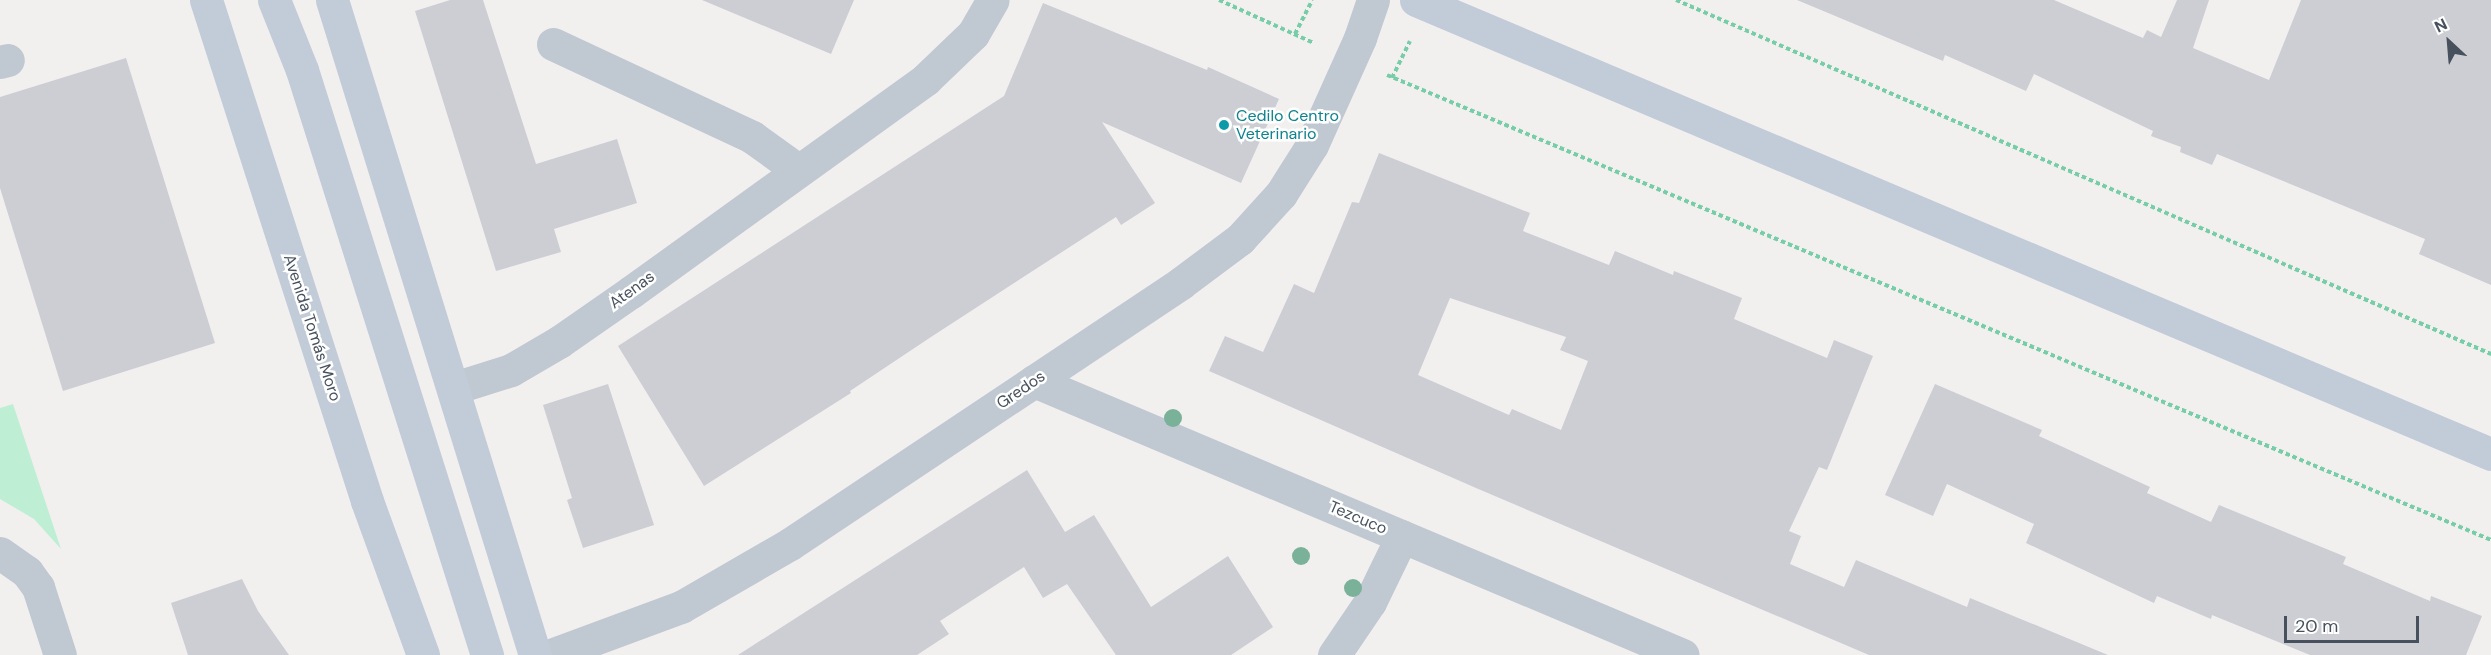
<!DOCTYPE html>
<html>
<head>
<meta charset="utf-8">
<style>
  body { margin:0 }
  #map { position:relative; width:2491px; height:655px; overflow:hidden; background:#f2efef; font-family:"DM Sans",sans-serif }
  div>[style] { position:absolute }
  .green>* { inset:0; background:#beefd4 }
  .building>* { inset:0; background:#ccced4 }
  .path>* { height:4px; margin-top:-2px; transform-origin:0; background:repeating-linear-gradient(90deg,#76cda8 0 4.5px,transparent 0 7.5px) }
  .minor>* { height:33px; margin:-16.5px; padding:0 16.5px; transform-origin:16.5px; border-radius:16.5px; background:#c0c8d1 }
  .secondary>* { height:33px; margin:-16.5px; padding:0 16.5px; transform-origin:16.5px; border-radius:16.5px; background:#c2cbd8 }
  .trees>* { width:18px; height:18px; margin:-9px; border-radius:50%; background:#7ab199 }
  .dots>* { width:16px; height:16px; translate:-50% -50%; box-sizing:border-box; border:3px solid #fff; border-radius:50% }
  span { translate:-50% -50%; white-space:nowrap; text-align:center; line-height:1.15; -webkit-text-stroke:5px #fff; paint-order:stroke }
  .culture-label { font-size:16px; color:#0d838f }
  .left { translate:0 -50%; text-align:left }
  .street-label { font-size:16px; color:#47515d }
  .north { position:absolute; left:2419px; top:12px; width:60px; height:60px; -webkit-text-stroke:4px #fff; paint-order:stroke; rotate:334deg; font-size:16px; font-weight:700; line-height:24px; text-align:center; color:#47515d }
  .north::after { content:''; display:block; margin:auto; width:21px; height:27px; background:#47515d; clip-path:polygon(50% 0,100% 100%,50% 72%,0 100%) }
  .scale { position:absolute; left:2284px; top:616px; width:135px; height:27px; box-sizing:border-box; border:3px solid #47515d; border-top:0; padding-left:8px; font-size:18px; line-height:21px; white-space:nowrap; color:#47515d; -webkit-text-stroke:4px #fff; paint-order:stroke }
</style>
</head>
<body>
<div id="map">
  <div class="green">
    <div style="clip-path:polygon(13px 404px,61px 549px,34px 519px,0 499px,0 408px)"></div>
  </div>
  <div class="building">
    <div style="clip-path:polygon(450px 0,483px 0,536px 164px,617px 139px,637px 203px,554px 229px,561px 252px,496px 271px,415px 11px)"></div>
    <div style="clip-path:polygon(702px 0,854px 0,831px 54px)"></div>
    <div style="clip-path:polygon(1797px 0,2054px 0,2143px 38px,2147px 30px,2161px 37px,2177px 0,2209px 0,2193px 48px,2269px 80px,2301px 0,2491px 0,2491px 285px,2419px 254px,2425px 239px,2217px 154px,2212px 165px,2180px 152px,2181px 147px,2151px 136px,2153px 131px,2034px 74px,2026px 91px,1945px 55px,1943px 61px)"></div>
    <div style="clip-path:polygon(1043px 3px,1207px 70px,1208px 67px,1279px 99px,1241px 183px,1102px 122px,1155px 203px,1121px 225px,1116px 217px,931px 337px,850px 391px,851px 393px,704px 486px,618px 346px,1004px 96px)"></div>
    <div style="clip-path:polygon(126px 58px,215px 343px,63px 391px,0 188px,0 97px)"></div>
    <div style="clip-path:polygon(evenodd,1379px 153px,1530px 213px,1523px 231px,1609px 265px,1615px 251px,1673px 275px,1674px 271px,1742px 298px,1734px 319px,1827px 358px,1834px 340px,1873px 356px,1827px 470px,1819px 467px,1789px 531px,1801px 536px,1790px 564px,1844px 587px,1856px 560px,1967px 607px,1970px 598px,2108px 655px,1869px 655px,1476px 488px,1209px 371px,1225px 336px,1263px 352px,1294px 284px,1314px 293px,1352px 202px,1359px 203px,1379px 153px,1450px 298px,1566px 337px,1560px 350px,1588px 361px,1561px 430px,1512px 409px,1509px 415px,1418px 375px,1450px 298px)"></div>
    <div style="clip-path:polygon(608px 384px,654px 525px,583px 548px,567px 500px,572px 498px,543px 405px)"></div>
    <div style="clip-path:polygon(1935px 384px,2042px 430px,2039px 436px,2150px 487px,2147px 493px,2211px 522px,2219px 505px,2346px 557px,2343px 564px,2430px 601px,2431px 596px,2482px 616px,2466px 655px,2310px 655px,2212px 615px,2211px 619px,2157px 596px,2154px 603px,2026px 543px,2034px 524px,1947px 484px,1933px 516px,1885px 495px)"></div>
    <div style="clip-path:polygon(1027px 470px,1065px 532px,1094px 515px,1151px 607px,1228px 556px,1273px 627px,1231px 655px,1116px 655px,1067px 584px,1043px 598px,1024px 567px,940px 621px,949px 634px,917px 655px,738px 655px)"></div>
    <div style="clip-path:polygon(242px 579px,258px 611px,289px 655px,188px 655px,171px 603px)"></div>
  </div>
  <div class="path">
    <div style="left:1219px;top:0;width:104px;rotate:24.4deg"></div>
    <div style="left:1676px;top:0;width:889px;rotate:23.48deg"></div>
    <div style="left:1295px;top:34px;width:38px;rotate:-63deg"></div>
    <div style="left:1387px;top:75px;width:1198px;rotate:22.84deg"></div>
    <div style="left:1392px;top:78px;width:41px;rotate:-64.1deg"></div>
  </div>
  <div class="minor">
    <div style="left:553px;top:44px;width:220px;rotate:25deg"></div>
    <div style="left:752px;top:137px;width:57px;rotate:35.7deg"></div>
    <div style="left:0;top:62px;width:8px;rotate:-14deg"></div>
    <div style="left:1034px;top:381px;width:704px;rotate:22.89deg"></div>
    <div style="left:454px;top:388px;width:60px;rotate:-17.5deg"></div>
    <div style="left:511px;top:370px;width:56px;rotate:-30.3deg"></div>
    <div style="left:559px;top:342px;width:88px;rotate:-34.8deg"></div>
    <div style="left:631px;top:292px;width:364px;rotate:-35.8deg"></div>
    <div style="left:926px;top:79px;width:65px;rotate:-43.8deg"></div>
    <div style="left:973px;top:34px;width:39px;rotate:-60deg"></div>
    <div style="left:0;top:553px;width:33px;rotate:35deg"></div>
    <div style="left:27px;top:572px;width:19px;rotate:54deg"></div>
    <div style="left:38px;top:587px;width:71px;rotate:72.1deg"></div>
    <div style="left:551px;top:655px;width:139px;rotate:-20.3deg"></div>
    <div style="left:681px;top:607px;width:126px;rotate:-30deg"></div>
    <div style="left:790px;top:544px;width:470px;rotate:-33.7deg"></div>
    <div style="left:1181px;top:283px;width:74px;rotate:-36.7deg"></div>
    <div style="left:1240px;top:239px;width:61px;rotate:-47.7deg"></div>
    <div style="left:1281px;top:194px;width:58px;rotate:-57.7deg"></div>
    <div style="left:1312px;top:145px;width:117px;rotate:-65.8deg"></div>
    <div style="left:1360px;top:38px;width:40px;rotate:-71.1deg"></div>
    <div style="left:1334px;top:655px;width:64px;rotate:-55.8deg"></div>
    <div style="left:1370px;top:602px;width:73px;rotate:-64.1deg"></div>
  </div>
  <div class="secondary">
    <div style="left:206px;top:0;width:526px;rotate:72.18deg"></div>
    <div style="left:367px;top:501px;width:164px;rotate:70deg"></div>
    <div style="left:274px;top:0;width:75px;rotate:68.2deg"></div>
    <div style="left:302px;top:70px;width:614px;rotate:72.45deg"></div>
    <div style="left:332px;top:0;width:686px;rotate:72.78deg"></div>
    <div style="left:1416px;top:0;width:1167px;rotate:22.9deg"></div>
  </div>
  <div class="trees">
    <div style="left:1173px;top:418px"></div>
    <div style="left:1301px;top:556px"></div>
    <div style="left:1353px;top:588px"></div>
  </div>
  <div class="dots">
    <div style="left:1224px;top:125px;background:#0f9aa8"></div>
  </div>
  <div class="culture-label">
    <span class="left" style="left:1236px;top:125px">Cedilo Centro<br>Veterinario</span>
  </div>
  <div class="street-label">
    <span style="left:632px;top:290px;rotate:-36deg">Atenas</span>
    <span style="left:312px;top:328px;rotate:72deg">Avenida Tomás Moro</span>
    <span style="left:1021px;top:390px;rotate:-34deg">Gredos</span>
    <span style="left:1358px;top:518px;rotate:23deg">Tezcuco</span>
  </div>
  <div class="north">N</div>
  <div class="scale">20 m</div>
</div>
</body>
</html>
